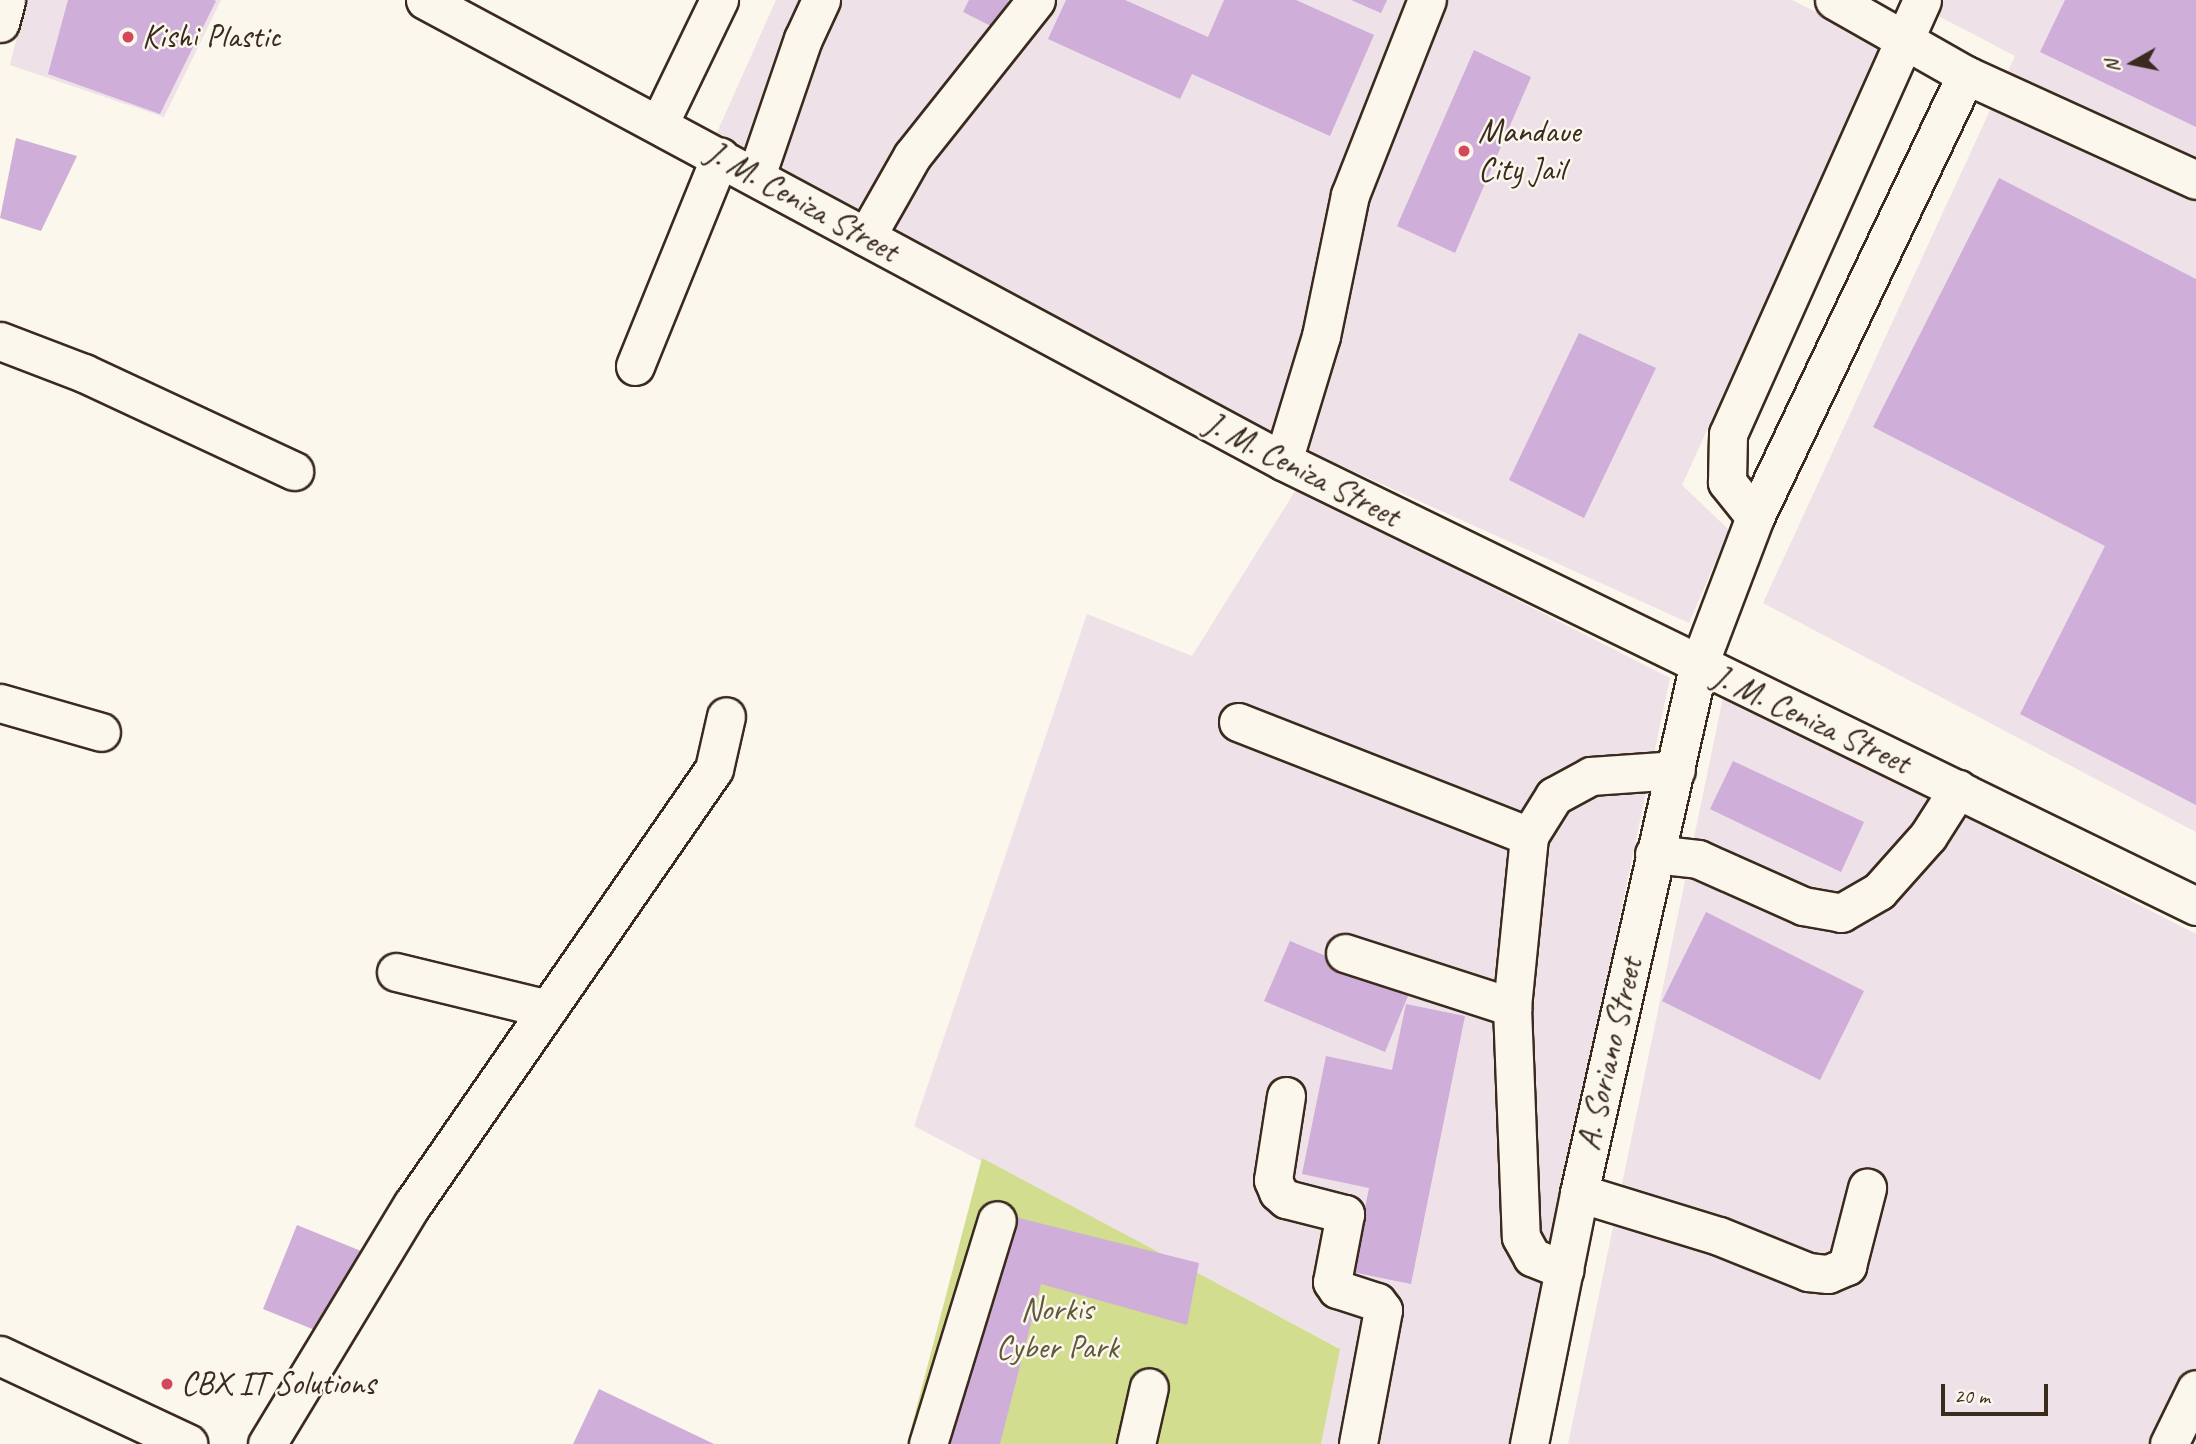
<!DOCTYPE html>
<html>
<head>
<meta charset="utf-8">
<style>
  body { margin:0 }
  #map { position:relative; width:2196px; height:1444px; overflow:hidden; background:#fbf7ec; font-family:Caveat,sans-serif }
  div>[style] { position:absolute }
  .built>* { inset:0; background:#eee1e7 }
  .green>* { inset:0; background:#d2dd90 }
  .building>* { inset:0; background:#cfaeda }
  .roads { filter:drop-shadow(2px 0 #3b2a1e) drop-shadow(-2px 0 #3b2a1e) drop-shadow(0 2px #3b2a1e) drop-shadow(0 -2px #3b2a1e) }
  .minor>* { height:37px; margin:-18.5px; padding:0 18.5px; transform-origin:18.5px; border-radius:18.5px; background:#fbf7ec }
  .highway>* { height:38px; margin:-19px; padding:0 19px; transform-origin:19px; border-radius:19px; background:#fbf7ec }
  .dots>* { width:19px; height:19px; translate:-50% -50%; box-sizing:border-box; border:4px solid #fbf7ec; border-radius:50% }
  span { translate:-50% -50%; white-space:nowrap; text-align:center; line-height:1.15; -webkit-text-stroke:5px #fbf7ec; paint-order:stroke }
  .poi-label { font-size:33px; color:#3b2a1e }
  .left { translate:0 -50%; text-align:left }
  .street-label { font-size:33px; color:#3b2a1e }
  .park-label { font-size:33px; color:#61573a }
  .north { position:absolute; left:2098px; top:28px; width:70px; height:70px; -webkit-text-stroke:5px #fbf7ec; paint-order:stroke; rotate:261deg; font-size:19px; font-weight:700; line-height:28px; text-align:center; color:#3b2a1e }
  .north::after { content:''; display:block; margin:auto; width:24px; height:32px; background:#3b2a1e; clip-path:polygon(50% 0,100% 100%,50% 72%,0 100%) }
  .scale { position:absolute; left:1941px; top:1384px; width:107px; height:32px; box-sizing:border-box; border:4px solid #3b2a1e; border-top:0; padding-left:9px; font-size:21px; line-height:24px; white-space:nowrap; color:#3b2a1e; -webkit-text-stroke:5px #fbf7ec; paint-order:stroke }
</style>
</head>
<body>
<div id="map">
  <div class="built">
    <div style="clip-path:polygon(26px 0,221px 0,164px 117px,10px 65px)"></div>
    <div style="clip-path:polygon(776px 0,1792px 0,1882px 45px,1682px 485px,1729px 530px,1689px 623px,1205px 404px,715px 137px)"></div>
    <div style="clip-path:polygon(1908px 0,2196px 0,2196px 832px,1763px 603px,2015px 56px)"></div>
    <div style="clip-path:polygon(1297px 488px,1670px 678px,1509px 1444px,1321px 1444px,1339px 1348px,914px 1126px,1087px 614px,1192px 656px)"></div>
    <div style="clip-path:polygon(1724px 693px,2196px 934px,2196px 1444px,1568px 1444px)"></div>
  </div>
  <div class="green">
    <div style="clip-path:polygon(982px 1158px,1340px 1349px,1321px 1444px,907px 1444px)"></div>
  </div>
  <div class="building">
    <div style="clip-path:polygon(68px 0,214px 0,216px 1px,160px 114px,48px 74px)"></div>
    <div style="clip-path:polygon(969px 0,1009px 0,995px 28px,963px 12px)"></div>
    <div style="clip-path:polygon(1066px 0,1125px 0,1208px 37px,1224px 0,1296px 0,1374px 35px,1330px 136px,1192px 74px,1180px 99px,1048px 39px)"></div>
    <div style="clip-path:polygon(1351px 0,1387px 0,1381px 13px)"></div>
    <div style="clip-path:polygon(2065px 0,2196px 0,2196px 127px,2040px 52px)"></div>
    <div style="clip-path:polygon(1474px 50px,1531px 77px,1455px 253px,1397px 226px)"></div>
    <div style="clip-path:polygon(16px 138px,77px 156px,41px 231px,0 218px)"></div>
    <div style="clip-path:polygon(1999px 178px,2196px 279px,2196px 805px,2020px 714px,2105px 546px,1873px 427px)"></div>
    <div style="clip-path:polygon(1579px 333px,1656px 368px,1584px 518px,1509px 480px)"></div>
    <div style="clip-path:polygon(1733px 761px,1864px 822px,1841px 872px,1710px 809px)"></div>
    <div style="clip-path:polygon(1706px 912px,1864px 991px,1820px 1080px,1662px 1001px)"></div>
    <div style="clip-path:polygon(1290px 941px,1410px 991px,1385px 1052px,1264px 1001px)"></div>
    <div style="clip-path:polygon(1406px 1004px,1465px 1016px,1411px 1284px,1352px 1272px,1369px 1188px,1302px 1174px,1326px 1056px,1392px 1070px)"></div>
    <div style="clip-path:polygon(1011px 1216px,1199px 1263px,1187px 1325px,1041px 1284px,1000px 1444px,950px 1444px)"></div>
    <div style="clip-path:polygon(297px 1225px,361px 1251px,327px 1335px,263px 1309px)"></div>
    <div style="clip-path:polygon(599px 1389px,714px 1444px,573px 1444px)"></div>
  </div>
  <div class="roads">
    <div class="minor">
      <div style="left:425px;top:0;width:974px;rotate:28.25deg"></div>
      <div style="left:1283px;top:461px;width:1016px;rotate:25.98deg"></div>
      <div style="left:1834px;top:0;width:152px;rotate:29.6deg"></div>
      <div style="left:1966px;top:75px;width:253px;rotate:24.5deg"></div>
      <div style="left:0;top:23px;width:24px;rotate:-75deg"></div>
      <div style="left:659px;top:124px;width:138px;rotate:-64.2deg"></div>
      <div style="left:756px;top:176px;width:145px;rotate:-71.1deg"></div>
      <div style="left:803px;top:39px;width:43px;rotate:-65.2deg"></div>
      <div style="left:866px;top:237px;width:93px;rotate:-60.4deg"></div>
      <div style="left:912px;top:156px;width:199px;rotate:-51.5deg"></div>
      <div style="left:0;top:341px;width:90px;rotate:20.9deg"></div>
      <div style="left:84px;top:373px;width:232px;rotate:25deg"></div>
      <div style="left:635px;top:366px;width:226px;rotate:-67.9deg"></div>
      <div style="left:1283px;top:461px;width:131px;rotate:-73.1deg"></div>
      <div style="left:1321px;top:336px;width:144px;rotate:-78.4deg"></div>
      <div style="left:1350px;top:195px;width:210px;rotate:-68.5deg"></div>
      <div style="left:1755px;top:517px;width:45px;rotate:-128.7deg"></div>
      <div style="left:1727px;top:482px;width:48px;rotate:-88.8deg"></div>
      <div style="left:1728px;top:434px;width:475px;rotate:-65.9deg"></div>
      <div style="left:0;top:703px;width:105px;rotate:16deg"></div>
      <div style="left:1238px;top:722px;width:313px;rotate:21.4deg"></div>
      <div style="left:1654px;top:854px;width:44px;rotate:6.5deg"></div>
      <div style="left:1698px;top:859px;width:115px;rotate:24.1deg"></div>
      <div style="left:1803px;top:906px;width:39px;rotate:10deg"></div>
      <div style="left:1841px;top:913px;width:44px;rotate:-30.1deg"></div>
      <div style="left:1879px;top:891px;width:74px;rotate:-48.3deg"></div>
      <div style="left:1928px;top:836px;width:56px;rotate:-57.4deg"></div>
      <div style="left:1345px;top:953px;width:176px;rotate:17.9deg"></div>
      <div style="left:1512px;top:1007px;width:172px;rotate:-84.3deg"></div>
      <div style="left:1529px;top:836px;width:47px;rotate:-58deg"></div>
      <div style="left:1554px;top:796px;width:42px;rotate:-28.4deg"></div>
      <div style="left:1591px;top:776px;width:85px;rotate:-4deg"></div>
      <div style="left:396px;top:972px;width:156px;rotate:13.7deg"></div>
      <div style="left:1512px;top:1007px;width:230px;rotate:87.8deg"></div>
      <div style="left:1521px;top:1237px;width:23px;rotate:61deg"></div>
      <div style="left:1532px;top:1257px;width:35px;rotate:22deg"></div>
      <div style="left:1286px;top:1096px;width:85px;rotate:98.8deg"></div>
      <div style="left:1273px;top:1180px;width:13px;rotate:67deg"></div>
      <div style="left:1278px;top:1192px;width:11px;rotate:41deg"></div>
      <div style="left:1286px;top:1199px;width:61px;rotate:14.3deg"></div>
      <div style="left:1345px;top:1214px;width:69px;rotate:100.8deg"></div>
      <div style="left:1332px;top:1282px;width:9px;rotate:54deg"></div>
      <div style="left:1337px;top:1289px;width:42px;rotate:18deg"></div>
      <div style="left:1377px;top:1302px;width:10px;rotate:53deg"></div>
      <div style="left:1383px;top:1310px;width:136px;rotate:100.6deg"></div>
      <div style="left:1579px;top:1193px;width:146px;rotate:17.1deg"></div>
      <div style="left:1719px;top:1236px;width:96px;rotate:22deg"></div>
      <div style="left:1808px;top:1272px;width:20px;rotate:6deg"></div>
      <div style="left:1828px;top:1274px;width:21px;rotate:-23deg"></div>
      <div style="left:1847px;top:1266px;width:81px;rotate:-75.6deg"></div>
      <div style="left:267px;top:1444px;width:280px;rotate:-58.8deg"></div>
      <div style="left:412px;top:1205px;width:530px;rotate:-55.29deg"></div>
      <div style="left:714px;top:769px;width:54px;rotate:-77.2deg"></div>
      <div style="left:928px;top:1444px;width:234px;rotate:-72.9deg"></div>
      <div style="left:1136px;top:1444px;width:58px;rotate:-77.2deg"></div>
      <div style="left:1529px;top:1444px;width:256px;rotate:-78.7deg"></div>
      <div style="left:1579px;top:1193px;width:539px;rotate:-77.25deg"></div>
      <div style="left:1698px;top:667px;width:160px;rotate:-69.2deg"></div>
      <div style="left:1755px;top:517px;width:490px;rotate:-64.5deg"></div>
      <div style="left:2169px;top:1444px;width:61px;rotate:-63.9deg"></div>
    </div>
    <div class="highway">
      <div style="left:0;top:1356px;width:208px;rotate:25.1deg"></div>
    </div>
  </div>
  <div class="dots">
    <div style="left:128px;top:37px;background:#d1495b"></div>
    <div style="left:1464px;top:151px;background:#d1495b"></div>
    <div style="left:167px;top:1384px;background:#d1495b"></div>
  </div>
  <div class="poi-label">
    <span class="left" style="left:142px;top:37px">Kishi Plastic</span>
    <span class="left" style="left:1478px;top:151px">Mandaue<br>City Jail</span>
    <span class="left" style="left:181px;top:1384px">CBX IT Solutions</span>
  </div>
  <div class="street-label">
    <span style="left:802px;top:202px;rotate:29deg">J. M. Ceniza Street</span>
    <span style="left:1302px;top:470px;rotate:27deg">J. M. Ceniza Street</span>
    <span style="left:1811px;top:720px;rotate:25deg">J. M. Ceniza Street</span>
    <span style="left:1610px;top:1054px;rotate:-77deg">A. Soriano Street</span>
  </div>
  <div class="park-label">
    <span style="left:1057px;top:1329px">Norkis<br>Cyber Park</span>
  </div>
  <div class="north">N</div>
  <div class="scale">20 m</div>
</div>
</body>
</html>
